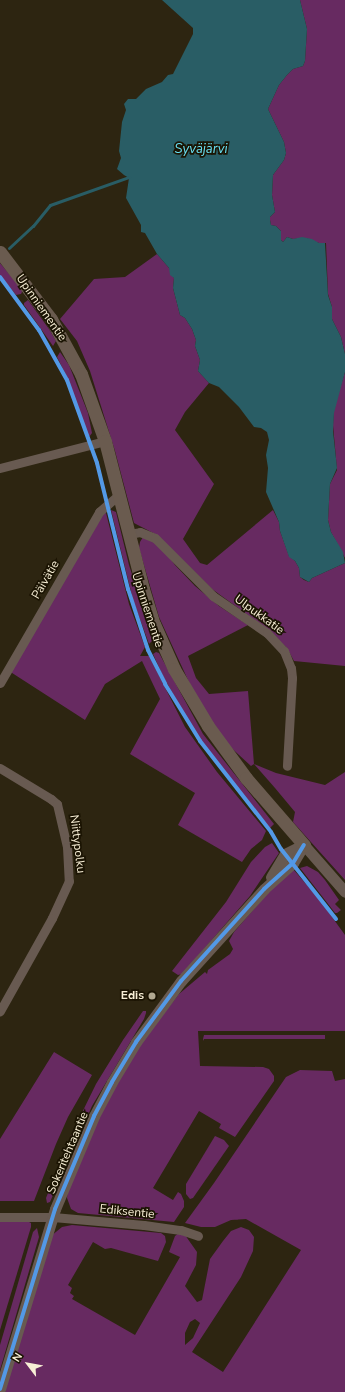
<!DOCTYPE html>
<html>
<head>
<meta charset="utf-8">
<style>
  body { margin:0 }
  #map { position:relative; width:345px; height:1392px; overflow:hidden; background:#2d2511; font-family:"Nunito Sans",sans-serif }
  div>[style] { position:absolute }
  .green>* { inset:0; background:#672a61 }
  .water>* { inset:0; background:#295d65 }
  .stream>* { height:3px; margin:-1.5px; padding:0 1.5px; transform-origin:1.5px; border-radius:1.5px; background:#295d65 }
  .minor>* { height:9px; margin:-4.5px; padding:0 4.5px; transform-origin:4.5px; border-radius:4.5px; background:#685a51 }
  .tertiary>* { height:11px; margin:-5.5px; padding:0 5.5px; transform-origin:5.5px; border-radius:5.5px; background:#685a51 }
  .secondary>* { height:13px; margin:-6.5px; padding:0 6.5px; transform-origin:6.5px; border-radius:6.5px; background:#6a5b4f }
  .cycleway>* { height:4px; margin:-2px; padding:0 2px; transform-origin:2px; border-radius:2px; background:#5399e6 }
  .dots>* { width:11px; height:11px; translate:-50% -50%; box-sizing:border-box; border:2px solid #1b1403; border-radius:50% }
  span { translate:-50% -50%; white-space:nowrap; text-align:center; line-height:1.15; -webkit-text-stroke:3.5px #1b1403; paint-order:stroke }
  .street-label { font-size:12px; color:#f8efd6 }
  .poi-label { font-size:12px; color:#f8efd6; font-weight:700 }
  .right { translate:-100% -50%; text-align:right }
  .water-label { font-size:13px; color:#69e1f4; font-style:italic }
  .north { position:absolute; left:8px; top:1344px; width:40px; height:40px; -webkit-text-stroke:3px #1b1403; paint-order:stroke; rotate:302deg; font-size:11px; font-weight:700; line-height:16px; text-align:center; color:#f8efd6 }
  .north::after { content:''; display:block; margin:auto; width:14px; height:18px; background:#f8efd6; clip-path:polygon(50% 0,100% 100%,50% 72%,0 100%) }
</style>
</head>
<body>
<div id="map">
  <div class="green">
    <div style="clip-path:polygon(300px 0,345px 0,345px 354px,341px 337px,332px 319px,332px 307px,328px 294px,326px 243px,319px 243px,306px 238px,293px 239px,287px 237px,283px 242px,281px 240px,281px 231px,276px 226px,271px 225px,270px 220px,270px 217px,275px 212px,272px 195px,273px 175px,284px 160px,286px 153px,284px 142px,268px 109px,279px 85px,287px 75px,293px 69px,303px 66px,305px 61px,307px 29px)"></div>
    <div style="clip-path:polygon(157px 254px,169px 268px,174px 278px,173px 288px,180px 315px,185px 318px,192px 329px,196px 340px,195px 346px,200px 360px,198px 371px,209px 383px,185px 412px,175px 430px,214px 484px,183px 539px,200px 563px,207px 565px,273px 510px,279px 522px,280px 531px,289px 556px,295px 561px,299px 568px,300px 577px,304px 580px,309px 582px,312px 578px,345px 563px,345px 666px,294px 661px,287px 648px,267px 629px,212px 589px,157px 535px,134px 523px,115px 451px,90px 371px,77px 341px,60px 319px,94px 279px,125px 277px)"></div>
    <div style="clip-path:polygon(0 263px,20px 287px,22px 292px,21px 294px,16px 295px,0 275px)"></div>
    <div style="clip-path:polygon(28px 300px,49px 329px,56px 341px,53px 346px,24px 305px,24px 303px)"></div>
    <div style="clip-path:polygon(60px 352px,69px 365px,88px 413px,92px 433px,89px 437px,67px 377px,57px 357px)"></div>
    <div style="clip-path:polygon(345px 372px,345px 558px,331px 532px,328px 520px,330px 484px,337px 470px,333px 425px,334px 408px)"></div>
    <div style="clip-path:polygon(111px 510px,116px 512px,129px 565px,153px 640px,149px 644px,133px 600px)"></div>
    <div style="clip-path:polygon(106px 513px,129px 604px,145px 647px,140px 656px,149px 656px,185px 727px,217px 772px,266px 831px,262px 840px,251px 849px,242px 862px,178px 825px,195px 793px,130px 754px,160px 699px,142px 661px,105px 684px,85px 720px,9px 671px,103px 514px)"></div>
    <div style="clip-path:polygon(143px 537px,159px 544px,175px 565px,195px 586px,219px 606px,248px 625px,188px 656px,196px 678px,209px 694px,248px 691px,254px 764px,276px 773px,325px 785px,345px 772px,345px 880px,293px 822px,295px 812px,275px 788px,254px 764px,251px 766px,226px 743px,194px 693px,159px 617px,139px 548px,140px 542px)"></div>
    <div style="clip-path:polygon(156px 652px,159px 653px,203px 734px,274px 824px,270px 828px,208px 751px,194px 731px,163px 676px,153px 654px)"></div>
    <div style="clip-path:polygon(272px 843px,279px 853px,250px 896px,182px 974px,178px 975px,172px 971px,226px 902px,251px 862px,265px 847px)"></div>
    <div style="clip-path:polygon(307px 866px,318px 872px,325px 880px,339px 900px,335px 904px,341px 910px,337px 913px,335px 913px,332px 909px,300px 868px)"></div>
    <div style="clip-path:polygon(293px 869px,319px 899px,345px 935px,345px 1031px,198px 1031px,200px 1066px,263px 1067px,269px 1069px,274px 1076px,274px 1081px,235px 1137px,219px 1128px,221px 1124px,199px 1111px,153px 1188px,173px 1200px,178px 1192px,181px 1194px,184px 1201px,184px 1207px,174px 1222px,78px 1213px,71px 1209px,67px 1198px,68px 1187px,99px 1118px,121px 1077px,144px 1039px,179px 994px,205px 972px,207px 974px,208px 970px,230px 954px,233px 949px,229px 941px,234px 932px,280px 879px)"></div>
    <div style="clip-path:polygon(143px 1011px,146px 1011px,146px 1013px,144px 1019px,92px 1106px,50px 1202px,47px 1203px,46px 1198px,74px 1129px,96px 1084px,123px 1040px)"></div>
    <div style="clip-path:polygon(204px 1035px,325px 1035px,325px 1039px,204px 1039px,204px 1041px,203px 1039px)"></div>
    <div style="clip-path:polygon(54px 1052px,92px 1075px,68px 1117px,56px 1144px,34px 1201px,0 1201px,0 1139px)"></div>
    <div style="clip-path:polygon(evenodd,300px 1070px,332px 1071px,335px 1081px,345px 1079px,345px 1392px,5px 1392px,15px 1350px,51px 1236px,62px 1227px,72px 1225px,161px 1233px,165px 1236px,166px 1242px,158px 1261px,111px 1248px,105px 1249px,93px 1242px,68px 1285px,72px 1288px,70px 1293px,74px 1296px,72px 1299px,135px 1335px,180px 1257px,169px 1252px,175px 1236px,179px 1233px,185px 1235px,197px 1252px,196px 1265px,185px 1286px,197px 1302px,202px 1300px,210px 1259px,223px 1241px,231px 1231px,241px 1227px,249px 1230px,254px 1237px,253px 1251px,241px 1277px,192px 1352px,223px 1372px,301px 1250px,246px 1219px,231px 1220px,215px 1227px,201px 1227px,185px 1223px,214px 1183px,286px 1077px,300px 1070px,195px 1319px,200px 1323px,193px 1338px,185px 1345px,185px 1333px,190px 1322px,195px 1319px)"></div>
    <div style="clip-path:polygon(215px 1136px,224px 1140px,229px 1146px,193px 1198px,190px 1199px,186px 1194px,186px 1184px)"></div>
    <div style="clip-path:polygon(0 1221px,27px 1221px,31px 1223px,31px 1227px,0 1330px)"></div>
    <div style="clip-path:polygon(37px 1228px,39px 1237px,0 1370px,0 1345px,33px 1232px)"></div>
  </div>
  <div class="water">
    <div style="clip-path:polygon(162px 0,300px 0,307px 29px,305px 61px,303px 66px,293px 69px,287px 75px,279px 85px,268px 109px,284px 142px,286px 153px,284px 160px,273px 175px,272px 195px,275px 212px,270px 217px,270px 220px,271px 225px,276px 226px,281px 231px,281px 240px,283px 242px,287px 237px,293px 239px,302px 237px,312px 239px,319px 243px,325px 243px,328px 295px,332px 307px,332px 319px,341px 337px,345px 354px,345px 372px,334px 413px,333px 431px,337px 468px,330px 484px,328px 520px,331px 532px,343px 552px,345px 563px,312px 578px,309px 582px,300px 577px,299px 568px,295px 561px,289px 557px,280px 531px,279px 522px,266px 492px,268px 468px,266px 455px,269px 440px,267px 432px,261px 428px,254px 427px,239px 407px,219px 387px,209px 383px,198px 371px,200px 360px,195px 346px,196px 340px,192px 329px,185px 318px,180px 315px,173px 288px,174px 278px,170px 275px,169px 268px,157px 254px,145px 233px,141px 232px,141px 225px,126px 198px,129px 178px,124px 175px,117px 169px,121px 158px,119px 151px,122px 122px,126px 110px,124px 104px,128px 99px,136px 99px,146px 89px,162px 82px,168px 75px,173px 74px,193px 34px,193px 28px)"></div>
  </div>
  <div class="stream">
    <div style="left:9px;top:248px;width:33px;rotate:-43deg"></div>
    <div style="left:33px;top:226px;width:27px;rotate:-51deg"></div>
    <div style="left:50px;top:205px;width:84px;rotate:-19.5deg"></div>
  </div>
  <div class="minor">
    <div style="left:0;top:468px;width:108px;rotate:-14.4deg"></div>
    <div style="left:129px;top:534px;width:11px;rotate:-10deg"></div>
    <div style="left:140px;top:532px;width:16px;rotate:22deg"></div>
    <div style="left:155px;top:538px;width:82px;rotate:45deg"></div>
    <div style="left:213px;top:596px;width:65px;rotate:34.4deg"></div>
    <div style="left:267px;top:633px;width:25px;rotate:47deg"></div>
    <div style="left:284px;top:651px;width:18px;rotate:68deg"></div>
    <div style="left:291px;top:668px;width:10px;rotate:84deg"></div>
    <div style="left:292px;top:678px;width:88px;rotate:93.3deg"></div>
    <div style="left:0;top:683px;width:198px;rotate:-59.9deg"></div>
    <div style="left:99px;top:512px;width:28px;rotate:-41deg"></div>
    <div style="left:0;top:768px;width:60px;rotate:31.3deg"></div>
    <div style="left:51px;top:799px;width:8px;rotate:40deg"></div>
    <div style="left:57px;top:804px;width:44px;rotate:76.9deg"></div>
    <div style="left:67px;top:847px;width:34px;rotate:87deg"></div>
    <div style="left:69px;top:881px;width:41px;rotate:114.7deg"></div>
    <div style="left:52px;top:918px;width:107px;rotate:119.2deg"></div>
    <div style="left:0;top:1217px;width:53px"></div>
    <div style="left:53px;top:1217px;width:91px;rotate:5deg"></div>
    <div style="left:144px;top:1225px;width:37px;rotate:8deg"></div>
    <div style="left:181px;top:1230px;width:18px;rotate:19deg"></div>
  </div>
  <div class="tertiary">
    <div style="left:304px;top:845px;width:62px;rotate:48.9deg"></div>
    <div style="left:271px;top:877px;width:27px;rotate:-59deg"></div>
    <div style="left:285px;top:854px;width:20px;rotate:-27deg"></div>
    <div style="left:0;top:1389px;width:188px;rotate:-73deg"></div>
    <div style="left:55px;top:1209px;width:101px;rotate:-67.2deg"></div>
    <div style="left:94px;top:1116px;width:38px;rotate:-62deg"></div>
    <div style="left:112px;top:1082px;width:47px;rotate:-59deg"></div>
    <div style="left:136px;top:1042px;width:76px;rotate:-53.6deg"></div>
    <div style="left:181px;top:981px;width:124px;rotate:-47.9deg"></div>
    <div style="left:264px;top:889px;width:39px;rotate:-42deg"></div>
    <div style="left:293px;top:863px;width:21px;rotate:-59deg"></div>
  </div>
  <div class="secondary">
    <div style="left:0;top:252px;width:84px;rotate:52.7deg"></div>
    <div style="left:51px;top:319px;width:63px;rotate:61.4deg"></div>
    <div style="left:81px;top:374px;width:71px;rotate:70.3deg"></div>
    <div style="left:105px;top:441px;width:153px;rotate:75.6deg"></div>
    <div style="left:143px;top:589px;width:37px;rotate:73deg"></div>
    <div style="left:154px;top:624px;width:49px;rotate:66deg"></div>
    <div style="left:174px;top:669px;width:66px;rotate:59.2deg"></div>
    <div style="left:208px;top:726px;width:64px;rotate:53.8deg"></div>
    <div style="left:246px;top:778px;width:89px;rotate:49.1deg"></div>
  </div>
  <div class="cycleway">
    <div style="left:0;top:277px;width:66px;rotate:53.7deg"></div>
    <div style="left:39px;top:330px;width:57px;rotate:60.8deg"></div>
    <div style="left:67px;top:380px;width:88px;rotate:70.1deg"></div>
    <div style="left:97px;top:463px;width:130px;rotate:76.2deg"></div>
    <div style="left:128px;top:589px;width:64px;rotate:71.8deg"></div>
    <div style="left:148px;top:650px;width:38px;rotate:63deg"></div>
    <div style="left:165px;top:684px;width:67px;rotate:58.4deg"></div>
    <div style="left:200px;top:741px;width:115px;rotate:52deg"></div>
    <div style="left:271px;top:832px;width:20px;rotate:60deg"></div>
    <div style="left:281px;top:849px;width:89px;rotate:51.8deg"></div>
    <div style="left:0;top:1389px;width:188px;rotate:-73deg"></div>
    <div style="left:55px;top:1209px;width:101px;rotate:-67.2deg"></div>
    <div style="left:94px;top:1116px;width:38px;rotate:-62deg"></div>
    <div style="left:112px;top:1082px;width:47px;rotate:-59deg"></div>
    <div style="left:136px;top:1042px;width:76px;rotate:-53.6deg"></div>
    <div style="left:181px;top:981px;width:124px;rotate:-47.9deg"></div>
    <div style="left:264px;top:889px;width:39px;rotate:-42deg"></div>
    <div style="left:293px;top:863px;width:21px;rotate:-59deg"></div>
  </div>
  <div class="dots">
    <div style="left:152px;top:996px;background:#b1a891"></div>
  </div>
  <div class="street-label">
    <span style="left:41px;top:308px;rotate:55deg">Upinniementie</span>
    <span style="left:46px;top:580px;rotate:-60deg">Päivätie</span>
    <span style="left:147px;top:610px;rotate:72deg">Upinniementie</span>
    <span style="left:259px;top:615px;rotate:36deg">Ulpukkatie</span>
    <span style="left:77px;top:844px;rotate:83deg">Niittypolku</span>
    <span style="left:68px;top:1153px;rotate:-67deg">Sokeritehtaantie</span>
    <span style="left:127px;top:1212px;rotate:6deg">Ediksentie</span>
  </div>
  <div class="poi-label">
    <span class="right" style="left:144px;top:996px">Edis</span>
  </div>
  <div class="water-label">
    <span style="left:201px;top:149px">Syväjärvi</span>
  </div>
  <div class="north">N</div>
</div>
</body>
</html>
